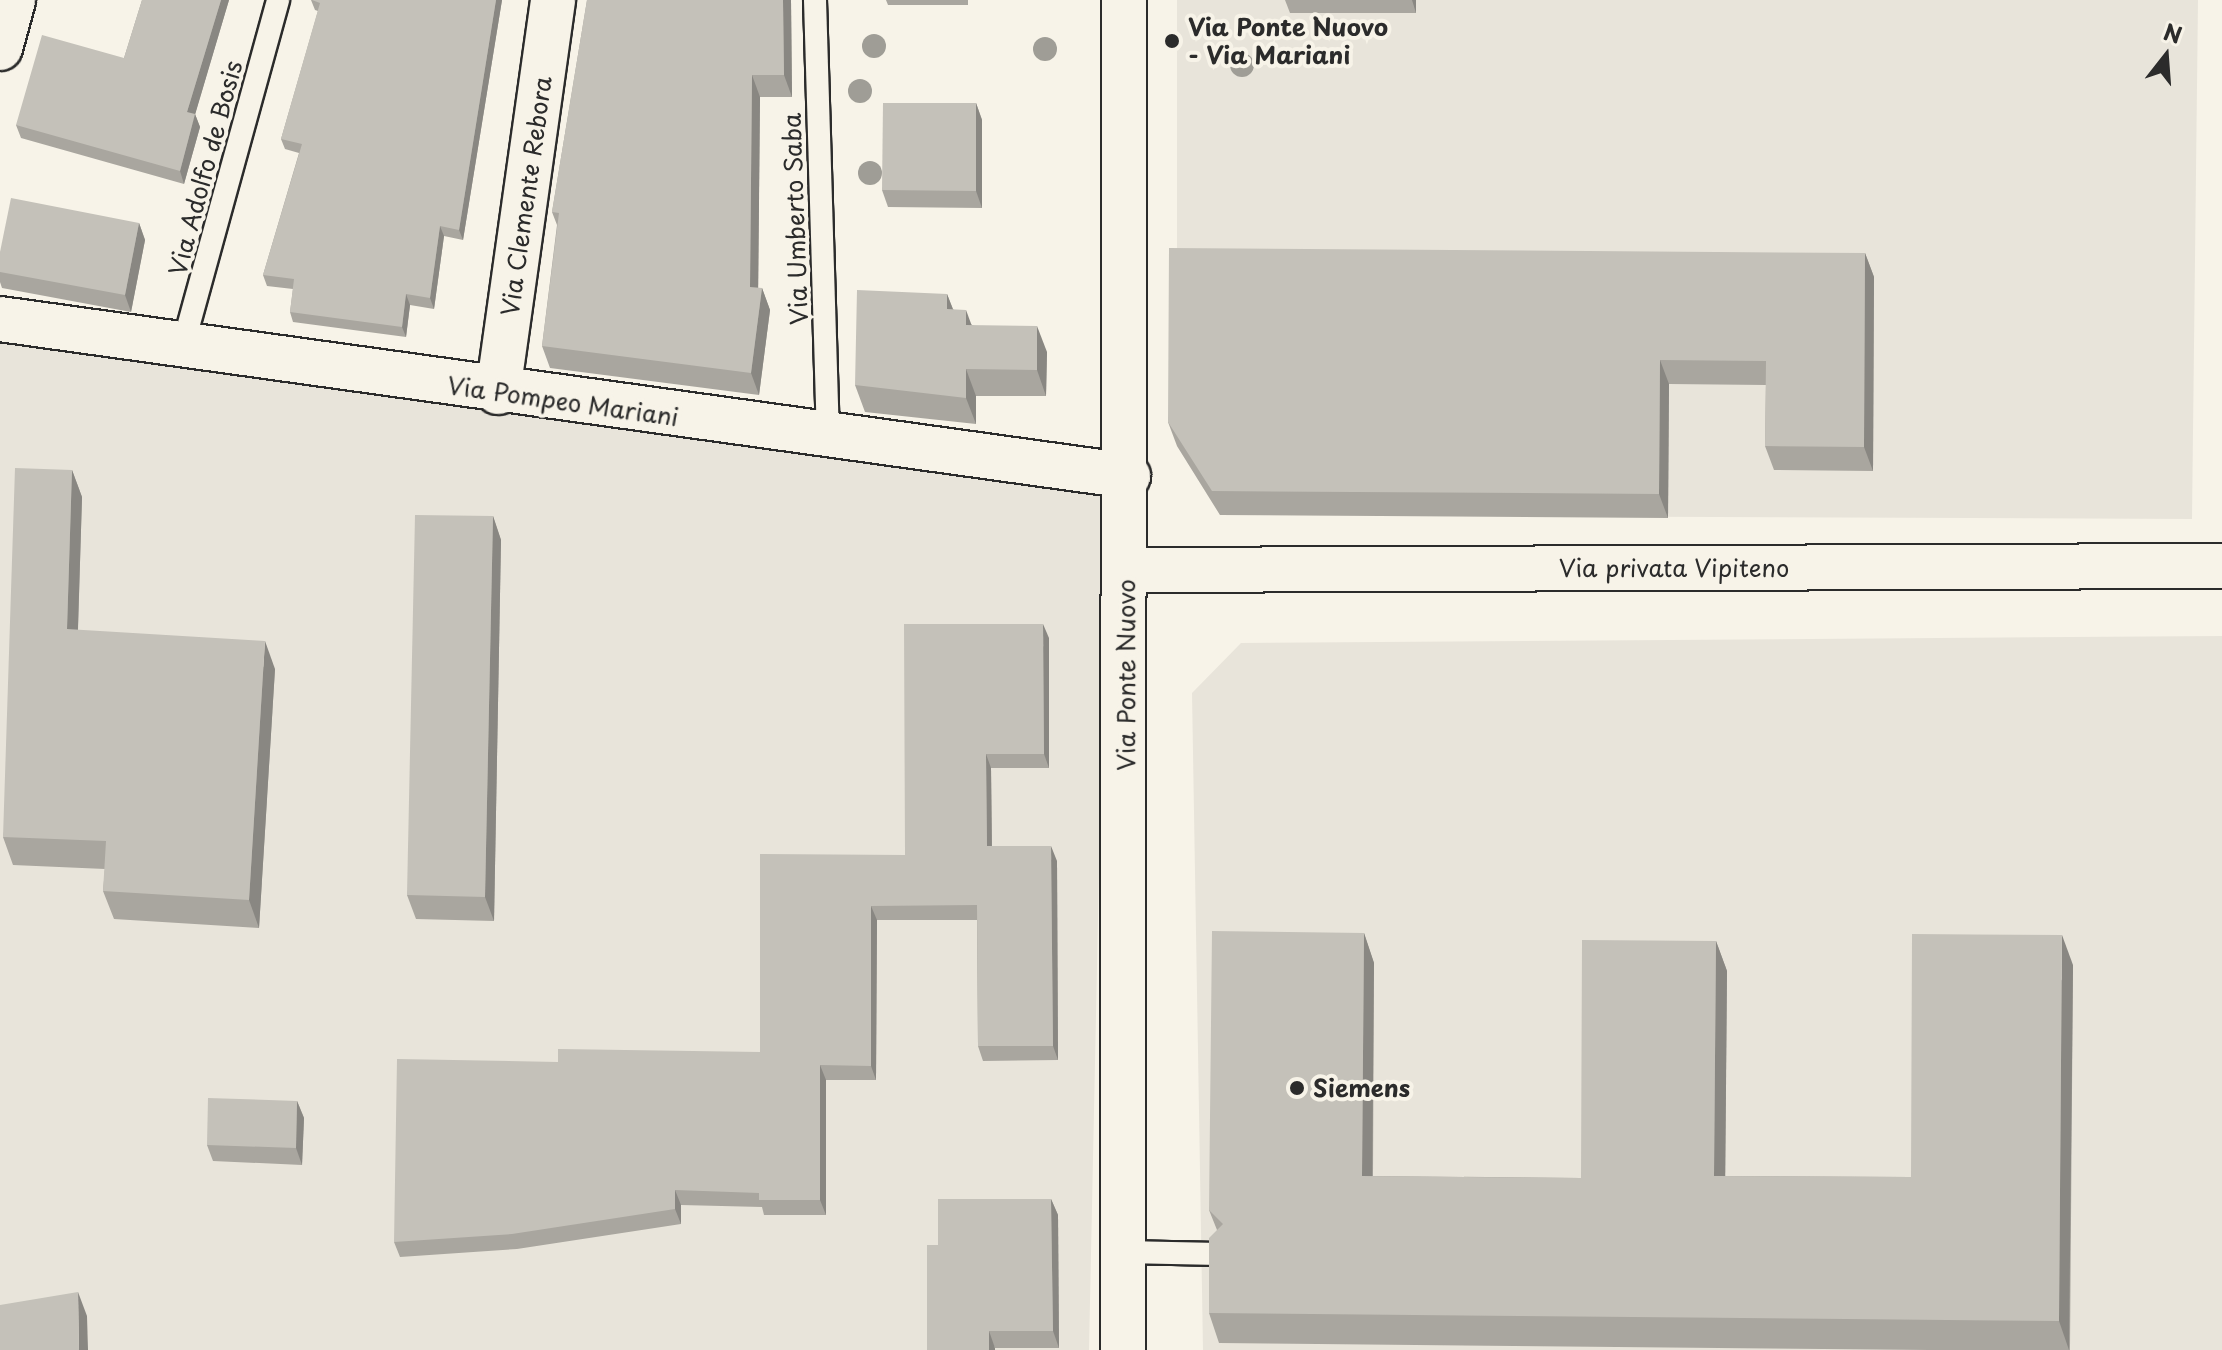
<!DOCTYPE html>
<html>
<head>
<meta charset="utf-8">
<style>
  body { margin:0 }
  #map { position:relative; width:2222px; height:1350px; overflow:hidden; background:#f7f3e8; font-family:"Playpen Sans",sans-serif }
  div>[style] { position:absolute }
  .built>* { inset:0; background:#e8e4da }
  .roads { filter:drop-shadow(2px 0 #2b2b2b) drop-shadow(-2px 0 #2b2b2b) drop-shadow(0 2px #2b2b2b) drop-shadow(0 -2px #2b2b2b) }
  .service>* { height:22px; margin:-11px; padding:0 11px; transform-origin:11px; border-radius:11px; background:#f7f3e8 }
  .minor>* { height:44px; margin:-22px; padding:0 22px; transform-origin:22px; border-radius:22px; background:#f7f3e8 }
  .tertiary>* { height:44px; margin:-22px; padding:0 22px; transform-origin:22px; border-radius:22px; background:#f7f3e8 }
  .trees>* { width:24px; height:24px; margin:-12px; border-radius:50%; background:#9f9d96 }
  .wall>* { inset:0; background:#a9a69f }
  .shaded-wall>* { inset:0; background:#898782 }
  .building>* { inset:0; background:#c4c1b9 }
  .dots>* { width:22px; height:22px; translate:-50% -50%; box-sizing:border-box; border:4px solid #f7f3e8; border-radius:50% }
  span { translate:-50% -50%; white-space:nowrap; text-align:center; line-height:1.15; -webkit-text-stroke:8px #f7f3e8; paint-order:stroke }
  .poi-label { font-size:24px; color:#2b2b2b; font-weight:700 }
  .left { translate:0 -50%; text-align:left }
  .street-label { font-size:24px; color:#2b2b2b }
  .north { position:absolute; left:2126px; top:16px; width:80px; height:80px; -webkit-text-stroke:6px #f7f3e8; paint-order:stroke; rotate:17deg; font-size:22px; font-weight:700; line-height:32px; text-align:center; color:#2b2b2b }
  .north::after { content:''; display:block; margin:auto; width:28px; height:36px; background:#2b2b2b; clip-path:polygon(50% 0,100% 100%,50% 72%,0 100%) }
</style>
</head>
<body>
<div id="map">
  <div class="built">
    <div style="clip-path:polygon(1177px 0,2198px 0,2192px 519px,1220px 515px,1177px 446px)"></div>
    <div style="clip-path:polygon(0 339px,1107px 489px,1089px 1350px,0 1350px)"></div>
    <div style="clip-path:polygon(2222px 636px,2222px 1350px,1203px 1350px,1192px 693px,1241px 643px)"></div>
  </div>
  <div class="roads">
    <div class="service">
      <div style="left:815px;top:0;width:436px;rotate:88.3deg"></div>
      <div style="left:182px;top:349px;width:362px;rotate:-74.6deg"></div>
      <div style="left:1123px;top:1252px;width:97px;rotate:1.2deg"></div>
    </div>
    <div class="minor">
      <div style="left:0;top:48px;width:50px;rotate:-74.8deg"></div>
      <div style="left:0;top:319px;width:1139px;rotate:7.92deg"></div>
      <div style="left:498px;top:392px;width:396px;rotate:-82deg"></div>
      <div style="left:1127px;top:570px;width:1095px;rotate:-0.21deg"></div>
    </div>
    <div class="tertiary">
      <div style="left:1123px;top:1350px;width:1350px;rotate:-89.96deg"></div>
    </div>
  </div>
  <div class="trees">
    <div style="left:874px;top:46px"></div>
    <div style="left:1045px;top:49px"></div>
    <div style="left:1242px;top:65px"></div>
    <div style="left:860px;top:91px"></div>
    <div style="left:870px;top:173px"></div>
  </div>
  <div class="wall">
    <div style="clip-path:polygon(142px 0,229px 0,195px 114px,200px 127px,184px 184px,21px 138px,16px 125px,124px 58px)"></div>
    <div style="clip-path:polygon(311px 0,502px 0,463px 240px,444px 236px,434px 309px,410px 305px,406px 337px,293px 322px,290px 312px,293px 289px,267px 286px,263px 275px,299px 153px,285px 149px,281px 139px,318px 11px,315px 10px)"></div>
    <div style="clip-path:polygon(587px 0,791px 0,792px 97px,760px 97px,758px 288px,762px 288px,770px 310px,759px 395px,550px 368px,542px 346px,557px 225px,552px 212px)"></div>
    <div style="clip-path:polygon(886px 0,968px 0,968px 5px,888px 5px)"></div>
    <div style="clip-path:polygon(1285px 0,1416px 0,1416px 13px,1290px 13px)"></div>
    <div style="clip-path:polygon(976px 103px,982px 120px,982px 208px,888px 207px,882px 190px)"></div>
    <div style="clip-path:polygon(139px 223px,145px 240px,131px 312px,2px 288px,0 282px,0 252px)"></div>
    <div style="clip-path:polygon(1865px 253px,1874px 277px,1873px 471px,1774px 470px,1765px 446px,1766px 385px,1669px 384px,1668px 518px,1220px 515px,1177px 446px,1168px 422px)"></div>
    <div style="clip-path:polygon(947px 294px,953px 309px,972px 325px,1047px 352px,1046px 396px,976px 396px,976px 424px,865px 412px,855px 385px)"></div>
    <div style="clip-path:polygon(72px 470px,82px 497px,78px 630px,275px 669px,259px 928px,114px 919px,103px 891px,105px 869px,13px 865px,3px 837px)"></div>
    <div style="clip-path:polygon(493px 516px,501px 540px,494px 921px,416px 919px,407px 895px)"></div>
    <div style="clip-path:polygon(1049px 638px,1049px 768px,991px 768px,992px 846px,1057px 861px,1058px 1060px,983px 1061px,978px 1046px,977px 920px,877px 920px,876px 1080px,826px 1080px,826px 1215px,764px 1215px,762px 1207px,681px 1205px,681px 1224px,517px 1249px,400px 1257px,394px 1242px,558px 1062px,760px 1052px,905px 855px)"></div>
    <div style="clip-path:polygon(1364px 933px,1374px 963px,1373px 1176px,1581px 1178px,1716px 941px,1727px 971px,1725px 1176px,1911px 1177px,2073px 965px,2070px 1350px,1929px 1350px,1219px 1343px,1209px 1313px,1217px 1230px,1209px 1210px)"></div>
    <div style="clip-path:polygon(297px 1101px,304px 1118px,302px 1165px,213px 1161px,207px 1145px)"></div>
    <div style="clip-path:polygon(1051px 1199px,1058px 1215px,1059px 1348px,995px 1348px,938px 1245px)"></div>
  </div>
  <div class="shaded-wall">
    <div style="clip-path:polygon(221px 0,229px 0,192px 125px,187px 112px)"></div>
    <div style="clip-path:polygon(496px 0,502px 0,463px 240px,459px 230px)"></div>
    <div style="clip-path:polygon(783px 0,791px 0,792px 97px,784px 75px)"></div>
    <div style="clip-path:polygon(1412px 0,1416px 0,1416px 13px)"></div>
    <div style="clip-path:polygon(752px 75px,760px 97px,758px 308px,750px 287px)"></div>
    <div style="clip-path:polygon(976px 103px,982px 120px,982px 208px,976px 191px)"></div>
    <div style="clip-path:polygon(195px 114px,200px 127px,184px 184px,180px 171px)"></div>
    <div style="clip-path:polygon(139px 223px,145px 240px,131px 312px,125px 295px)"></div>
    <div style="clip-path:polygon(440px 226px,444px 236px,434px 309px,430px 298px)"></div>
    <div style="clip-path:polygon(1865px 253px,1874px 277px,1873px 471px,1864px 447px)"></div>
    <div style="clip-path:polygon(762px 288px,770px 310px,759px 395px,751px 373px)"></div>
    <div style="clip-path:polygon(406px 294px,410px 305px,406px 337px,402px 327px)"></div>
    <div style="clip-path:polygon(947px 294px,957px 320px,947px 309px)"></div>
    <div style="clip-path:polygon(966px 310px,976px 337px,966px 325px)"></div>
    <div style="clip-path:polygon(1037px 326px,1047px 352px,1046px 396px,1037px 370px)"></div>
    <div style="clip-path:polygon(1660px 360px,1669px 384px,1668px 518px,1659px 494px)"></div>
    <div style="clip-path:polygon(966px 369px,976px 396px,976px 424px,966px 398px)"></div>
    <div style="clip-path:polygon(72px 470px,82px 497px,77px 657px,67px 629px)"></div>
    <div style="clip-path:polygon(493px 516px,501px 540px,494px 921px,485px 897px)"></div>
    <div style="clip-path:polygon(1043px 624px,1049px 638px,1049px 768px,1044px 754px)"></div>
    <div style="clip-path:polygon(265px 641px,275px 669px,259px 928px,249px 900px)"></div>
    <div style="clip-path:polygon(986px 754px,991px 768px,992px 861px,987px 846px)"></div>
    <div style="clip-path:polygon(1051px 846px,1057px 861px,1058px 1060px,1053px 1046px)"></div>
    <div style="clip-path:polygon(871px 906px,877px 920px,876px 1080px,871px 1066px)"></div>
    <div style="clip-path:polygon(1364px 933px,1374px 963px,1372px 1206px,1362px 1176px)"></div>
    <div style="clip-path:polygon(2062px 935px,2073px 965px,2069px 1350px,2059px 1321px)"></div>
    <div style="clip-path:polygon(1716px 941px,1727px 971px,1725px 1206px,1714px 1176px)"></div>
    <div style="clip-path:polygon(820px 1065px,826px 1080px,826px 1215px,820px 1200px)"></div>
    <div style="clip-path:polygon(297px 1101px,304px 1118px,302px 1165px,296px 1148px)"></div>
    <div style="clip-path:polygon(675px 1190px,681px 1205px,681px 1224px,675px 1209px)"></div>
    <div style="clip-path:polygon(1051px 1199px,1058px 1215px,1059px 1348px,1053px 1331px)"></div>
    <div style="clip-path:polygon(78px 1292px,87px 1316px,88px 1350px,79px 1350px)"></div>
    <div style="clip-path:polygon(989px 1331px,995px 1348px,995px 1350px,989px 1350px)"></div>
  </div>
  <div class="building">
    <div style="clip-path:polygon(142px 0,221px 0,187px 112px,195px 114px,180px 171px,16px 125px,42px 35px,124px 58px)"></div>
    <div style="clip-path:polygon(312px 0,496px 0,459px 230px,440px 226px,430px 298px,406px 294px,402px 327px,290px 312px,294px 279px,263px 275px,302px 144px,281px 139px,320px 3px)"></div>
    <div style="clip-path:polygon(587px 0,783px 0,784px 75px,752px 75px,750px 287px,762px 288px,751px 373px,542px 346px,559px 213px,552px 212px)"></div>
    <div style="clip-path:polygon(883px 103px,976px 103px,976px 191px,882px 190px)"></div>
    <div style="clip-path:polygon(11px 198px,139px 223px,125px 295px,0 272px,0 252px)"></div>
    <div style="clip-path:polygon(1169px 248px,1865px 253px,1864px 447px,1765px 446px,1766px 361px,1660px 360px,1659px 494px,1212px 491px,1168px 422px)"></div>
    <div style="clip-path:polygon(857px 290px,947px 294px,947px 309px,966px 310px,966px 325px,1037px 326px,1037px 370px,966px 369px,966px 398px,855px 385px)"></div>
    <div style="clip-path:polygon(15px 468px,72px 470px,67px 629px,265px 641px,249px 900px,103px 891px,106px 841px,3px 837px)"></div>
    <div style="clip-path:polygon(415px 515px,493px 516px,485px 897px,407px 895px)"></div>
    <div style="clip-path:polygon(904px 624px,1043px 624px,1044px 754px,986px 754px,987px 846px,1051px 846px,1053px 1046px,978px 1046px,977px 905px,871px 906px,871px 1066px,820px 1065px,820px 1200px,759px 1200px,759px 1193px,675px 1190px,675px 1209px,512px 1234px,394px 1242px,397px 1059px,558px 1062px,558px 1049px,760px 1052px,760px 854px,905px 855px)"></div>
    <div style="clip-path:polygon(1212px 931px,1364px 933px,1362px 1176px,1581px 1178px,1582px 940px,1716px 941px,1714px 1176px,1911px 1177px,1912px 934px,2062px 935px,2059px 1321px,1209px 1313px,1209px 1238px,1223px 1224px,1209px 1210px)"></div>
    <div style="clip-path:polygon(208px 1098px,297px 1101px,296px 1148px,207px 1145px)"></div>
    <div style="clip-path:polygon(938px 1199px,1051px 1199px,1053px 1331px,989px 1331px,989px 1350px,927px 1350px,927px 1245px,938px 1245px)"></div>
    <div style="clip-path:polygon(78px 1292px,79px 1350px,0 1350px,0 1305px)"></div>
  </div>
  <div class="dots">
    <div style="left:1172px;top:41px;background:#2b2b2b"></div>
    <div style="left:1297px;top:1088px;background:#2b2b2b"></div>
  </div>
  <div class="poi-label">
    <span class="left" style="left:1188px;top:41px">Via Ponte Nuovo<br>- Via Mariani</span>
    <span class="left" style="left:1313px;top:1088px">Siemens</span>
  </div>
  <div class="street-label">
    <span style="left:205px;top:168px;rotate:-75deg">Via Adolfo de Bosis</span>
    <span style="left:526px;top:196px;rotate:-82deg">Via Clemente Rebora</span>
    <span style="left:795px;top:219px;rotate:-92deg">Via Umberto Saba</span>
    <span style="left:563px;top:401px;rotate:8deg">Via Pompeo Mariani</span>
    <span style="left:1674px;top:568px">Via privata Vipiteno</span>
    <span style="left:1126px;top:675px;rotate:-90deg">Via Ponte Nuovo</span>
  </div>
  <div class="north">N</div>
</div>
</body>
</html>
